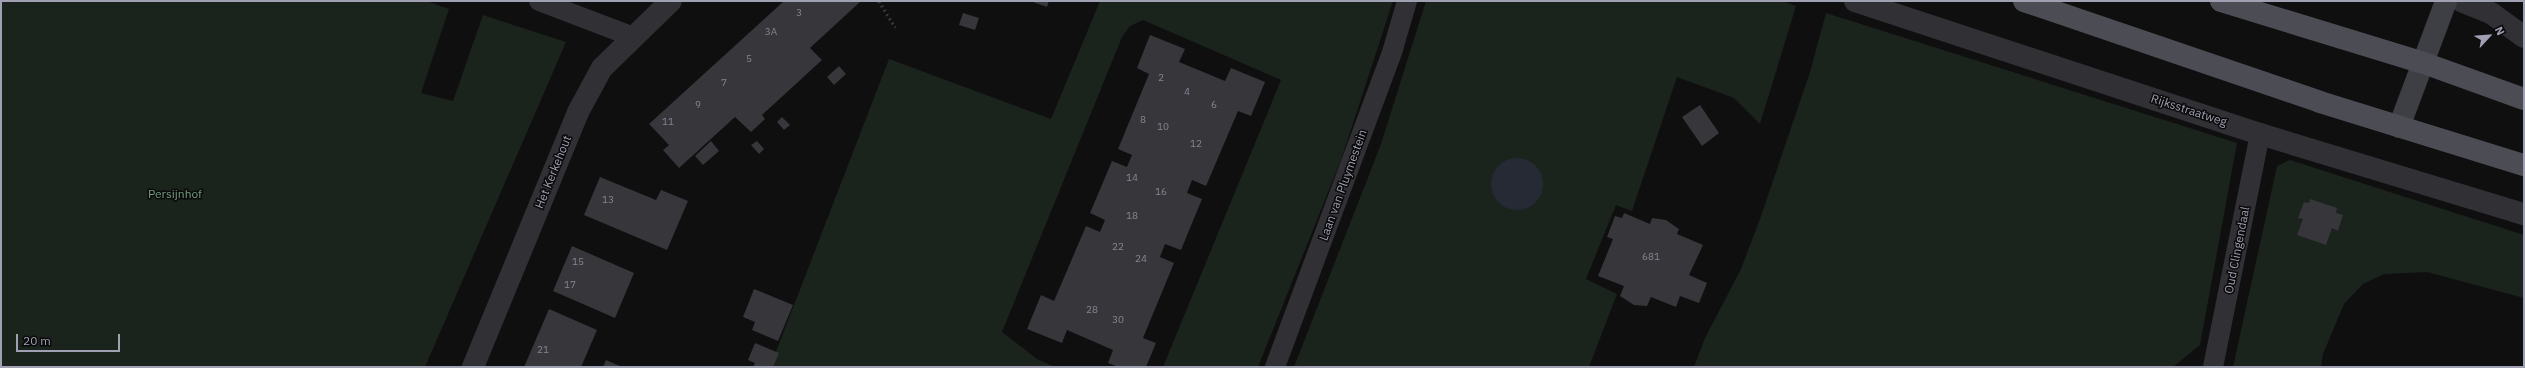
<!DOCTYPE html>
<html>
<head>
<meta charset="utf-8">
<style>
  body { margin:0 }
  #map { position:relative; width:2525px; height:368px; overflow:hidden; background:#0f0f10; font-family:"IBM Plex Sans",sans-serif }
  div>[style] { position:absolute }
  .green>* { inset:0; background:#1b231d }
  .water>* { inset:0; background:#252a34 }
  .round { border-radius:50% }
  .building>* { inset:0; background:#36363b }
  .path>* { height:2.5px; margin-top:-1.25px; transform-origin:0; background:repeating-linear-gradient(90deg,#36363c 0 2px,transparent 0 5px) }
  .lane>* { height:20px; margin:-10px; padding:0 10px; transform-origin:10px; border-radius:10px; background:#303035 }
  .street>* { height:22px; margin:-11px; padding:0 11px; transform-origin:11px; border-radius:11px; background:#303035 }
  .secondary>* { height:22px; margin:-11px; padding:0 11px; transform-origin:11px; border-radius:11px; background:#3e3e45 }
  .primary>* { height:22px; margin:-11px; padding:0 11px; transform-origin:11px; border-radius:11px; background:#4c4c54 }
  span { translate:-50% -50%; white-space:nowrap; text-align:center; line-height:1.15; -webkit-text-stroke:3px #0a0a0b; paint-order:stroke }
  .number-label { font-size:10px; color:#858694 }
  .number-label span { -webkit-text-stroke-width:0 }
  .street-label { font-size:12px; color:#9fa0b2 }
  .park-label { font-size:12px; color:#759e82 }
  .frame { position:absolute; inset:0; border:2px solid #9fa0b2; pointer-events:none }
  .north { position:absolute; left:2469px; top:16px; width:40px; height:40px; -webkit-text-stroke:3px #0a0a0b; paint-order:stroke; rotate:64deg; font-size:11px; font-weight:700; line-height:16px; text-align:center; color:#9fa0b2 }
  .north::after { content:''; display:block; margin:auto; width:14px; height:18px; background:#9fa0b2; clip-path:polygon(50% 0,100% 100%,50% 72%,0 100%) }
  .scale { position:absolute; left:16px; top:334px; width:104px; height:18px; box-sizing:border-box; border:2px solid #9fa0b2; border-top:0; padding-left:5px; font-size:12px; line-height:14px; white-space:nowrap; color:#9fa0b2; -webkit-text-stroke:3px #0a0a0b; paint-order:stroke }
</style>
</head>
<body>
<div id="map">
  <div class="green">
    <div style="clip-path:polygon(1px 1px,426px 1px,449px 9px,421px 93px,453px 101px,483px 15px,566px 42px,425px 367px,1px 367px)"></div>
    <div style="clip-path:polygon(1100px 1px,1393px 1px,1341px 160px,1258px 367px,1163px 367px,1281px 80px,1143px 20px,1130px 26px,1122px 37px,1002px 332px,1037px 359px,1055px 367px,770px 367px,889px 59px,1051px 119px)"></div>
    <div style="clip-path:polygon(1426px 1px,1782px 1px,1796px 6px,1760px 124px,1734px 98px,1677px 77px,1632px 211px,1616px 205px,1586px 279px,1617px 294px,1589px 367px,1294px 367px,1381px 144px)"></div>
    <div style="clip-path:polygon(1826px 13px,2237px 143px,2200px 345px,2173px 367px,1694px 367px,1705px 338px,1741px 269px,1760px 219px,1810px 72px)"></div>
    <div style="clip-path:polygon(2290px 160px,2524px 235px,2524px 298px,2427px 272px,2384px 274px,2363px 284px,2344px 304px,2323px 354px,2321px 367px,2233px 367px,2277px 166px)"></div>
  </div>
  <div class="water">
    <div class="round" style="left:1491px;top:158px;width:52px;height:52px"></div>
  </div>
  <div class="building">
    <div style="clip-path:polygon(784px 1px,861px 1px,810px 48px,822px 60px,762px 115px,765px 119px,751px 132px,735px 117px,679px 168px,663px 150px,669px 145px,649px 124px)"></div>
    <div style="clip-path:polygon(1030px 1px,1049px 1px,1047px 7px)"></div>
    <div style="clip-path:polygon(963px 13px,979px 18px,975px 30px,959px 25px)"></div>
    <div style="clip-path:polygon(1150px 35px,1185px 49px,1179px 62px,1225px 81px,1231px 68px,1265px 82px,1251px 116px,1238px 111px,1206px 186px,1192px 180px,1187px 193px,1202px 199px,1181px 250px,1165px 244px,1160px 257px,1174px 263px,1143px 338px,1156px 343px,1146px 367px,1118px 367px,1108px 363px,1113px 350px,1067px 330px,1062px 343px,1027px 329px,1041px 295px,1054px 301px,1086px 226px,1100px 232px,1105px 220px,1090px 213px,1112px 161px,1127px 167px,1132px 155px,1118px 149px,1149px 74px,1137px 68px)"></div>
    <div style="clip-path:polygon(839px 66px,846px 74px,834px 85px,827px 77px)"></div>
    <div style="clip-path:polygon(1700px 105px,1719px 133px,1702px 146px,1682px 117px)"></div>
    <div style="clip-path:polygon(782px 117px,790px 125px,784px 130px,777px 122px)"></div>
    <div style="clip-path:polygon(711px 141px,719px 151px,703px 165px,695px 156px)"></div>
    <div style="clip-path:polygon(757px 141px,764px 149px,759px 154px,751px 145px)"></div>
    <div style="clip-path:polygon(600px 177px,656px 200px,661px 190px,688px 201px,667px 250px,584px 215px)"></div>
    <div style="clip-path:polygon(2310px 199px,2337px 208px,2336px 213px,2343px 215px,2338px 231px,2332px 228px,2326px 245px,2297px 235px,2303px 219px,2298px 218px,2304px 202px,2309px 203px)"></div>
    <div style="clip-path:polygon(1624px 213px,1650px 224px,1652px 218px,1666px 220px,1679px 229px,1677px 234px,1703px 245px,1689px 275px,1707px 283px,1699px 303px,1680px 296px,1676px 307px,1651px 297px,1647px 306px,1634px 305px,1620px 296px,1624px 286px,1598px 276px,1613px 239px,1607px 237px,1615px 216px,1622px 218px)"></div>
    <div style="clip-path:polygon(572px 246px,634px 273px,615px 318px,553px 291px)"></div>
    <div style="clip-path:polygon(754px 289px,793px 305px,778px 341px,752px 330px,755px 322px,743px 317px)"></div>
    <div style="clip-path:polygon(549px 309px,597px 330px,581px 367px,524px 367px)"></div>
    <div style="clip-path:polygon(755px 343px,779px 353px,773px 367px,753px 367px,755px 363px,748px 360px)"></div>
    <div style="clip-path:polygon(606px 360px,622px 367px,603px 367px)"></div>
  </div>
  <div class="path">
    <div style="left:879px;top:1px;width:31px;rotate:58deg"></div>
  </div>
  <div class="lane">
    <div style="left:539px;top:1px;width:98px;rotate:20.8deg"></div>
    <div style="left:1275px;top:367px;width:339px;rotate:-69.6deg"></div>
    <div style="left:1393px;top:49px;width:50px;rotate:-73.7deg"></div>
    <div style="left:2213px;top:367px;width:238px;rotate:-78.6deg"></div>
  </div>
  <div class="street">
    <div style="left:1855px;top:1px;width:426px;rotate:18.2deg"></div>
    <div style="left:2260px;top:134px;width:276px;rotate:16.9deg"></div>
    <div style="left:2461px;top:1px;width:32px;rotate:22deg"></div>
    <div style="left:2491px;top:13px;width:41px;rotate:36deg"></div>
    <div style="left:473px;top:367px;width:276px;rotate:-67.6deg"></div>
    <div style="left:578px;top:112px;width:50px;rotate:-61.4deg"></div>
    <div style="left:602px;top:68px;width:96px;rotate:-44.2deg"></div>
  </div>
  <div class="secondary">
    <div style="left:2399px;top:127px;width:134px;rotate:-69.5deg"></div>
  </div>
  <div class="primary">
    <div style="left:2024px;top:1px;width:313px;rotate:18.8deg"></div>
    <div style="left:2320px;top:102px;width:214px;rotate:17.2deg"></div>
    <div style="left:2221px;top:1px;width:209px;rotate:17deg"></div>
    <div style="left:2421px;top:62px;width:109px;rotate:19.8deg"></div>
  </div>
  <div class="number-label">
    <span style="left:799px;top:13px">3</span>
    <span style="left:771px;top:32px">3A</span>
    <span style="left:749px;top:59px">5</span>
    <span style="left:1161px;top:78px">2</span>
    <span style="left:724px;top:83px">7</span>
    <span style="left:1187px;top:92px">4</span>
    <span style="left:698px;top:105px">9</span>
    <span style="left:1214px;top:105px">6</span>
    <span style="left:1143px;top:120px">8</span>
    <span style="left:668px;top:122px">11</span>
    <span style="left:1163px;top:127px">10</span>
    <span style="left:1196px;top:144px">12</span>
    <span style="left:1132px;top:178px">14</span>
    <span style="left:1161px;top:192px">16</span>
    <span style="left:608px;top:200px">13</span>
    <span style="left:1132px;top:216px">18</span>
    <span style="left:1118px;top:247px">22</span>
    <span style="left:1651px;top:257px">681</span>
    <span style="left:1141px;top:259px">24</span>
    <span style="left:578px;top:262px">15</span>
    <span style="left:570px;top:285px">17</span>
    <span style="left:1092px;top:310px">28</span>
    <span style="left:1118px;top:320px">30</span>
    <span style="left:543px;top:350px">21</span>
  </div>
  <div class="street-label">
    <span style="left:2189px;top:110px;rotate:18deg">Rijksstraatweg</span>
    <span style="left:553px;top:172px;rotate:-68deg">Het Kerkehout</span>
    <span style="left:1343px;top:185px;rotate:-70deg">Laan van Pluymestein</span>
    <span style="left:2237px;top:250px;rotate:-79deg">Oud Clingendaal</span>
  </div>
  <div class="park-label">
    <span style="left:175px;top:194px">Persijnhof</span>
  </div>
  <div class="frame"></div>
  <div class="north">N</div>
  <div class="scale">20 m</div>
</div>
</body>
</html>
